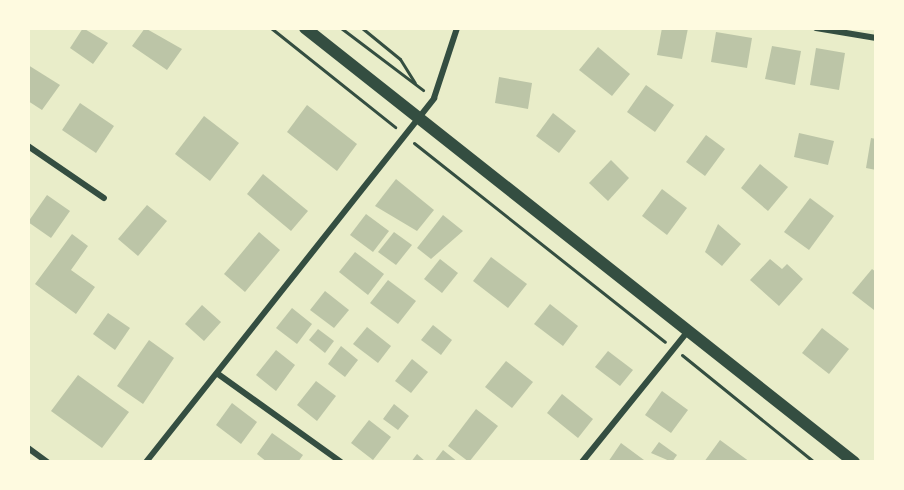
<!DOCTYPE html>
<html>
<head>
<meta charset="utf-8">
<style>
  body { margin:0 }
  #map { position:relative; width:904px; height:490px; overflow:hidden; background:#e9edc9; font-family:"Source Sans 3",sans-serif }
  div>[style] { position:absolute }
  .building>* { inset:0; background:#bcc5a7 }
  .path>* { height:3px; margin:-1.5px; padding:0 1.5px; transform-origin:1.5px; border-radius:1.5px; background:#344e41 }
  .minor>* { height:6px; margin:-3px; padding:0 3px; transform-origin:3px; border-radius:3px; background:#344e41 }
  .secondary>* { height:12px; margin:-6px; padding:0 6px; transform-origin:6px; border-radius:6px; background:#344e41 }
  span { translate:-50% -50%; white-space:nowrap; text-align:center; line-height:1.15; -webkit-text-stroke:6px #fefae0; paint-order:stroke }
  .frame { position:absolute; inset:0; border:30px solid #fefae0; pointer-events:none }
</style>
</head>
<body>
<div id="map">
  <div class="building">
    <div style="clip-path:polygon(83px 28px,108px 43px,93px 64px,70px 48px)"></div>
    <div style="clip-path:polygon(145px 28px,182px 49px,167px 70px,132px 46px)"></div>
    <div style="clip-path:polygon(662px 28px,688px 28px,682px 59px,657px 55px)"></div>
    <div style="clip-path:polygon(716px 32px,752px 38px,747px 68px,711px 62px)"></div>
    <div style="clip-path:polygon(772px 46px,801px 51px,795px 85px,765px 79px)"></div>
    <div style="clip-path:polygon(598px 47px,630px 74px,612px 96px,579px 70px)"></div>
    <div style="clip-path:polygon(816px 48px,845px 53px,839px 90px,810px 85px)"></div>
    <div style="clip-path:polygon(28px 65px,60px 85px,42px 110px,28px 101px)"></div>
    <div style="clip-path:polygon(499px 77px,532px 83px,528px 109px,495px 103px)"></div>
    <div style="clip-path:polygon(646px 85px,674px 105px,655px 132px,627px 112px)"></div>
    <div style="clip-path:polygon(80px 103px,114px 126px,96px 153px,62px 130px)"></div>
    <div style="clip-path:polygon(307px 105px,357px 144px,337px 171px,287px 132px)"></div>
    <div style="clip-path:polygon(553px 113px,576px 131px,559px 153px,536px 136px)"></div>
    <div style="clip-path:polygon(204px 116px,239px 143px,210px 181px,175px 154px)"></div>
    <div style="clip-path:polygon(799px 133px,834px 141px,828px 165px,794px 157px)"></div>
    <div style="clip-path:polygon(706px 135px,725px 149px,705px 176px,686px 162px)"></div>
    <div style="clip-path:polygon(871px 138px,876px 139px,876px 170px,866px 168px)"></div>
    <div style="clip-path:polygon(611px 160px,629px 178px,608px 201px,589px 183px)"></div>
    <div style="clip-path:polygon(760px 164px,788px 187px,768px 211px,741px 188px)"></div>
    <div style="clip-path:polygon(263px 174px,308px 211px,291px 231px,247px 194px)"></div>
    <div style="clip-path:polygon(396px 179px,434px 210px,417px 231px,375px 206px)"></div>
    <div style="clip-path:polygon(662px 189px,687px 208px,667px 235px,642px 216px)"></div>
    <div style="clip-path:polygon(47px 195px,70px 211px,51px 238px,28px 222px)"></div>
    <div style="clip-path:polygon(810px 198px,834px 216px,809px 250px,784px 232px)"></div>
    <div style="clip-path:polygon(147px 205px,167px 221px,138px 256px,118px 239px)"></div>
    <div style="clip-path:polygon(366px 214px,389px 231px,373px 252px,350px 235px)"></div>
    <div style="clip-path:polygon(443px 215px,463px 231px,431px 259px,417px 248px)"></div>
    <div style="clip-path:polygon(718px 224px,741px 244px,722px 266px,705px 252px)"></div>
    <div style="clip-path:polygon(259px 232px,280px 250px,245px 292px,224px 274px)"></div>
    <div style="clip-path:polygon(394px 232px,412px 245px,396px 265px,378px 252px)"></div>
    <div style="clip-path:polygon(72px 234px,88px 246px,71px 270px,95px 287px,76px 314px,35px 284px)"></div>
    <div style="clip-path:polygon(355px 252px,384px 274px,368px 295px,339px 272px)"></div>
    <div style="clip-path:polygon(491px 257px,527px 284px,508px 308px,473px 281px)"></div>
    <div style="clip-path:polygon(440px 259px,458px 273px,442px 293px,424px 279px)"></div>
    <div style="clip-path:polygon(770px 259px,782px 269px,787px 264px,803px 279px,779px 306px,750px 280px)"></div>
    <div style="clip-path:polygon(872px 269px,876px 272px,874px 310px,852px 293px)"></div>
    <div style="clip-path:polygon(388px 280px,416px 301px,398px 324px,370px 303px)"></div>
    <div style="clip-path:polygon(325px 291px,349px 310px,334px 328px,310px 310px)"></div>
    <div style="clip-path:polygon(550px 304px,578px 326px,563px 346px,534px 324px)"></div>
    <div style="clip-path:polygon(202px 305px,221px 322px,204px 341px,185px 324px)"></div>
    <div style="clip-path:polygon(292px 308px,312px 324px,297px 344px,276px 328px)"></div>
    <div style="clip-path:polygon(108px 313px,130px 328px,115px 350px,93px 334px)"></div>
    <div style="clip-path:polygon(433px 325px,452px 340px,441px 355px,421px 340px)"></div>
    <div style="clip-path:polygon(367px 327px,391px 346px,378px 363px,353px 344px)"></div>
    <div style="clip-path:polygon(822px 328px,849px 349px,829px 374px,802px 353px)"></div>
    <div style="clip-path:polygon(318px 329px,334px 341px,325px 353px,309px 340px)"></div>
    <div style="clip-path:polygon(149px 340px,174px 358px,143px 404px,117px 386px)"></div>
    <div style="clip-path:polygon(341px 346px,358px 360px,345px 377px,328px 364px)"></div>
    <div style="clip-path:polygon(276px 350px,295px 365px,276px 391px,256px 375px)"></div>
    <div style="clip-path:polygon(608px 351px,633px 370px,620px 386px,595px 367px)"></div>
    <div style="clip-path:polygon(412px 359px,428px 372px,411px 393px,395px 381px)"></div>
    <div style="clip-path:polygon(506px 361px,533px 382px,512px 408px,485px 387px)"></div>
    <div style="clip-path:polygon(78px 375px,129px 412px,102px 448px,51px 411px)"></div>
    <div style="clip-path:polygon(316px 381px,336px 396px,317px 421px,297px 405px)"></div>
    <div style="clip-path:polygon(662px 391px,688px 410px,671px 433px,645px 415px)"></div>
    <div style="clip-path:polygon(562px 394px,593px 419px,578px 438px,547px 413px)"></div>
    <div style="clip-path:polygon(232px 403px,257px 422px,241px 444px,216px 425px)"></div>
    <div style="clip-path:polygon(394px 404px,409px 416px,398px 430px,383px 419px)"></div>
    <div style="clip-path:polygon(476px 409px,498px 426px,469px 462px,448px 446px)"></div>
    <div style="clip-path:polygon(369px 420px,391px 437px,373px 460px,351px 443px)"></div>
    <div style="clip-path:polygon(272px 433px,303px 455px,298px 462px,267px 462px,257px 454px)"></div>
    <div style="clip-path:polygon(720px 440px,750px 462px,704px 462px)"></div>
    <div style="clip-path:polygon(659px 442px,677px 455px,672px 462px,651px 453px)"></div>
    <div style="clip-path:polygon(621px 443px,644px 460px,643px 462px,608px 462px)"></div>
    <div style="clip-path:polygon(443px 450px,458px 462px,434px 462px)"></div>
    <div style="clip-path:polygon(417px 454px,426px 462px,411px 462px)"></div>
  </div>
  <div class="path">
    <div style="left:271px;top:28px;width:159px;rotate:38.6deg"></div>
    <div style="left:341px;top:28px;width:103px;rotate:37.1deg"></div>
    <div style="left:362px;top:28px;width:49px;rotate:39.2deg"></div>
    <div style="left:400px;top:59px;width:28px;rotate:58deg"></div>
    <div style="left:414px;top:143px;width:320px;rotate:38.4deg"></div>
    <div style="left:682px;top:355px;width:170px;rotate:39deg"></div>
  </div>
  <div class="minor">
    <div style="left:816px;top:28px;width:61px;rotate:9.5deg"></div>
    <div style="left:28px;top:146px;width:92px;rotate:34.4deg"></div>
    <div style="left:218px;top:374px;width:151px;rotate:35.6deg"></div>
    <div style="left:28px;top:448px;width:24px;rotate:36deg"></div>
    <div style="left:146px;top:462px;width:464px;rotate:-51.6deg"></div>
    <div style="left:434px;top:98px;width:74px;rotate:-71.8deg"></div>
    <div style="left:582px;top:462px;width:169px;rotate:-51deg"></div>
  </div>
  <div class="secondary">
    <div style="left:305px;top:28px;width:700px;rotate:38.33deg"></div>
  </div>
  <div class="frame"></div>
</div>
</body>
</html>
